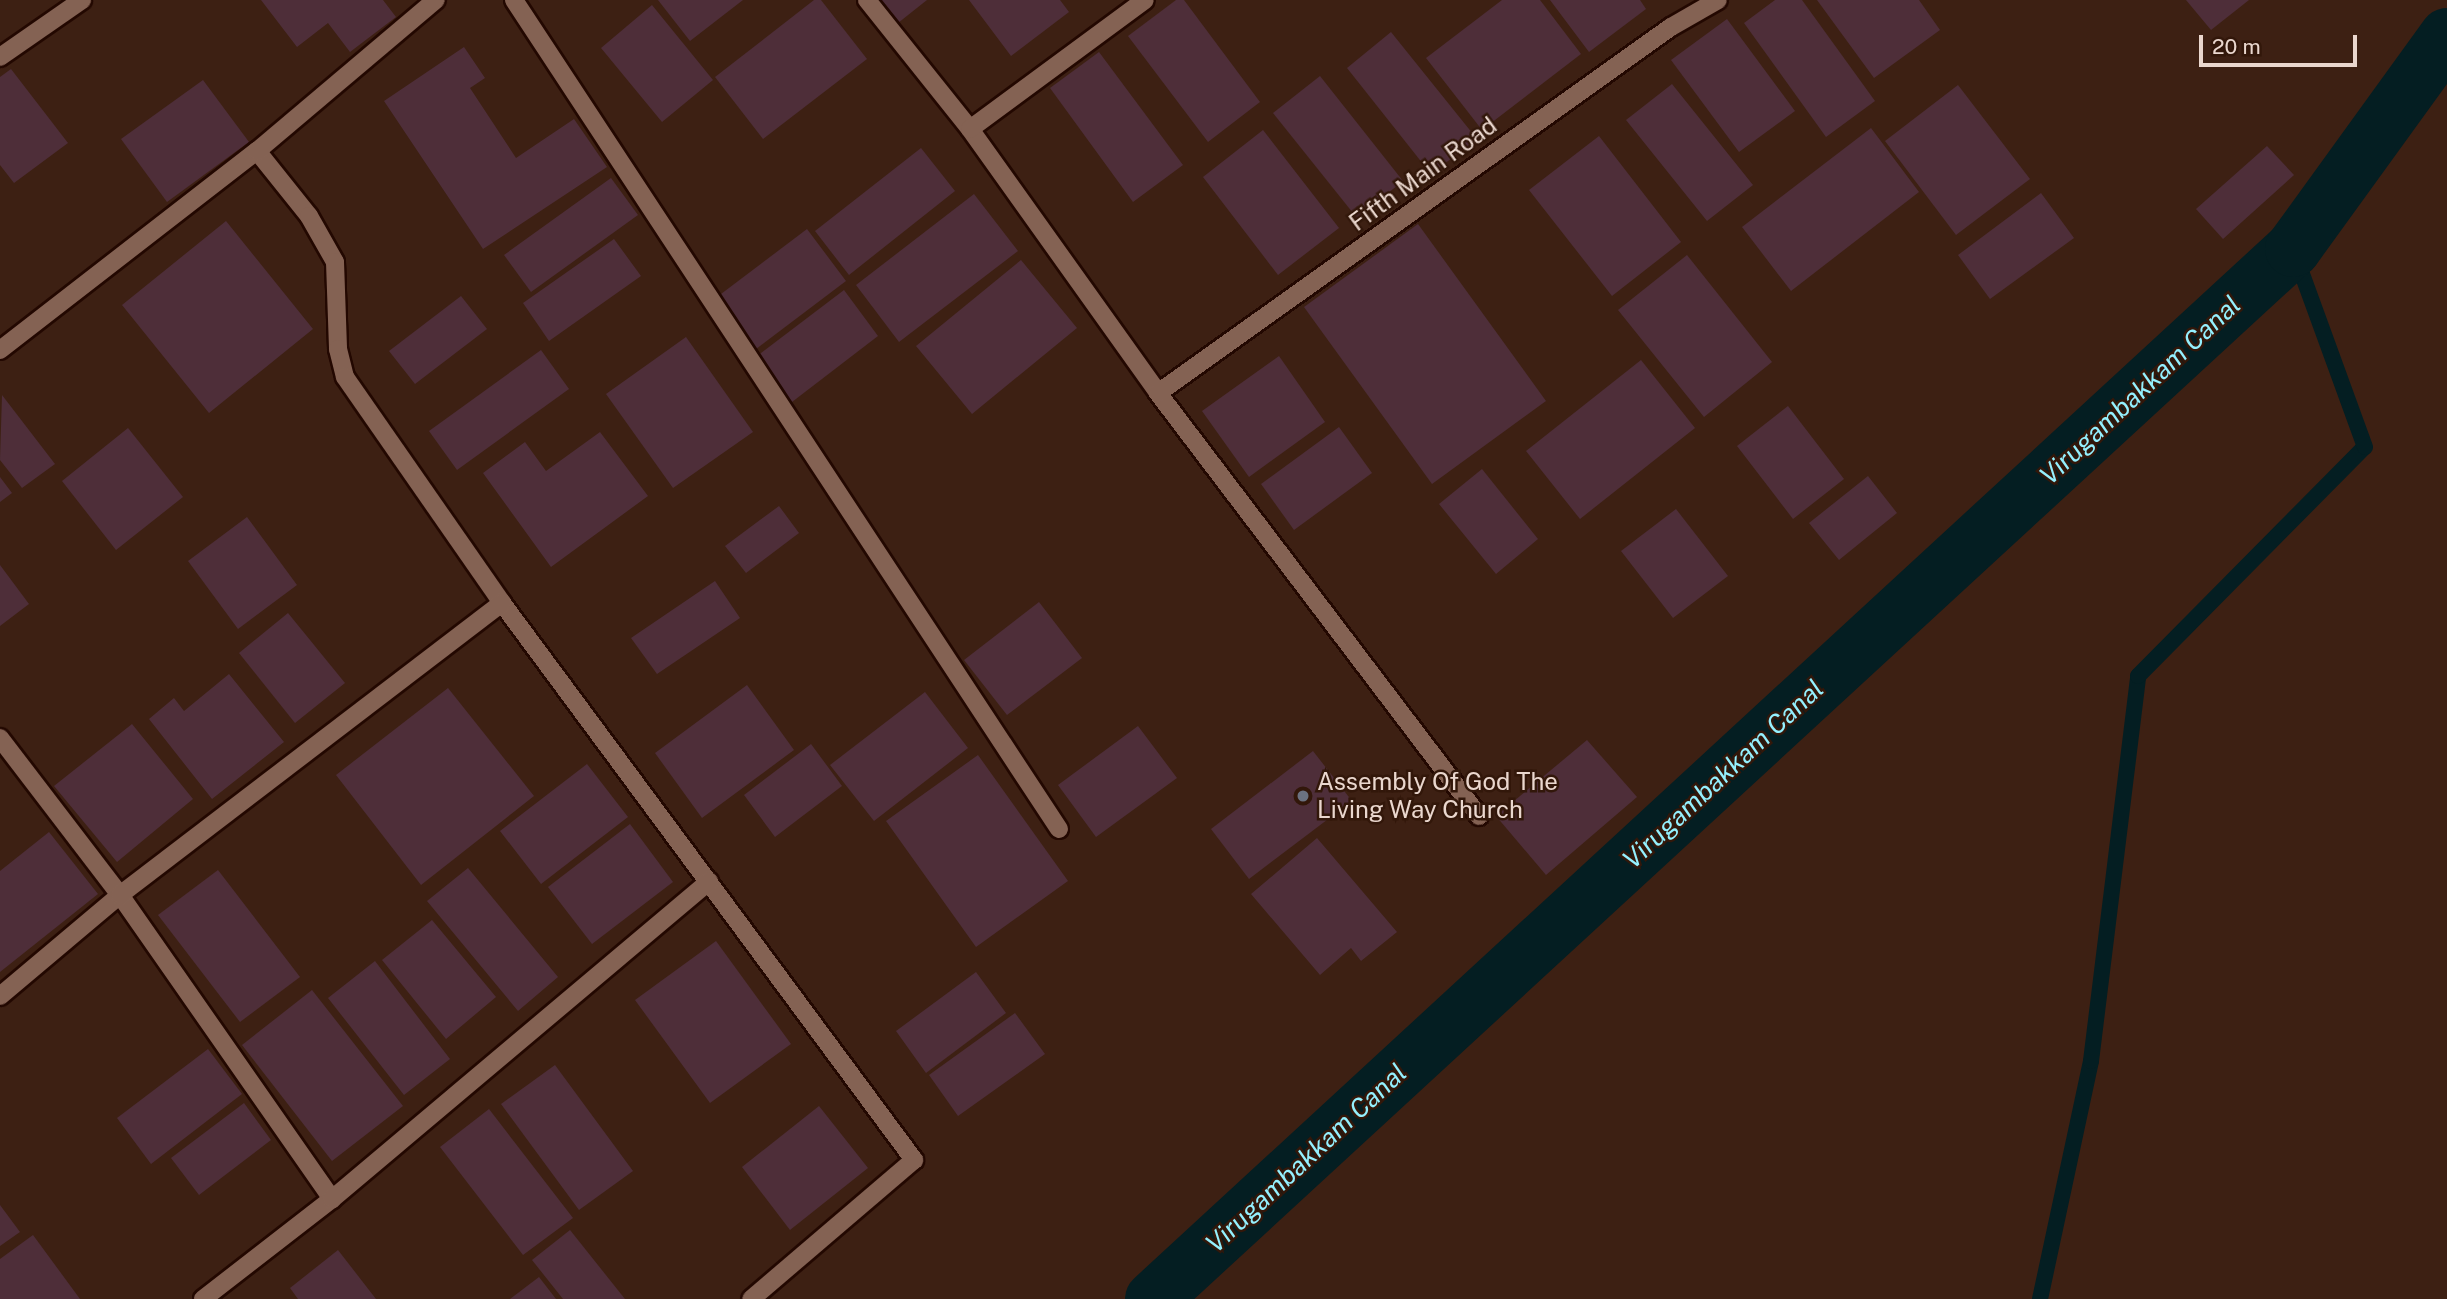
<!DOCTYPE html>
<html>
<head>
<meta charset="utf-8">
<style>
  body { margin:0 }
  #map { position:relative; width:2447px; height:1299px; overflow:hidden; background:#3d2013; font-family:"Public Sans",sans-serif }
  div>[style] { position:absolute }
  .stream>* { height:16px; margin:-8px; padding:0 8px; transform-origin:8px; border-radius:8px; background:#041e22 }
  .canal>* { height:56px; margin:-28px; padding:0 28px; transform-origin:28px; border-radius:28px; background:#041e22 }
  .building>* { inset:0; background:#4e2e39 }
  .roads { filter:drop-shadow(2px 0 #230801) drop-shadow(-2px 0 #230801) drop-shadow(0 2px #230801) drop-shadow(0 -2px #230801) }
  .minor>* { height:18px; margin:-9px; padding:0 9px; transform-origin:9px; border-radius:9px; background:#846253 }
  .dots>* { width:19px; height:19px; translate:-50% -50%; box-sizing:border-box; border:4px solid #32170a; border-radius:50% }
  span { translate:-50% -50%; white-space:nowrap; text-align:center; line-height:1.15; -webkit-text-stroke:5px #32170a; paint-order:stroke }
  .street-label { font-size:24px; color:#ead7ce }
  .poi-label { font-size:24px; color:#ead7ce }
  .left { translate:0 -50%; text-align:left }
  .water-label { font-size:26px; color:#94f0fe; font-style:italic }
  .scale { position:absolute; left:2199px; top:35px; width:158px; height:32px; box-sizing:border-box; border:4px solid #ead7ce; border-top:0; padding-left:9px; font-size:21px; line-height:24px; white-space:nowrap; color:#ead7ce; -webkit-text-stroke:5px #32170a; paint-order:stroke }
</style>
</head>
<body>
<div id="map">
  <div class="stream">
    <div style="left:2040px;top:1299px;width:243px;rotate:-77.9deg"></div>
    <div style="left:2091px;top:1061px;width:388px;rotate:-83deg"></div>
    <div style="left:2138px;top:676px;width:322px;rotate:-45.3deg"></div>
    <div style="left:2365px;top:447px;width:211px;rotate:-110deg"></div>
  </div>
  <div class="canal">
    <div style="left:1153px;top:1299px;width:1550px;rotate:-42.65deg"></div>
    <div style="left:2293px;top:249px;width:263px;rotate:-54.1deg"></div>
  </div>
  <div class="building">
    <div style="clip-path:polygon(261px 0,383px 0,396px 17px,350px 52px,328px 23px,297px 47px)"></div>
    <div style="clip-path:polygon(658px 0,743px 0,690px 41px)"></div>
    <div style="clip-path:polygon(814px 0,821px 0,867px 59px,763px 139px,715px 77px)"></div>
    <div style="clip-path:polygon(879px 0,927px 0,898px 23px)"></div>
    <div style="clip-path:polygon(969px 0,1060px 0,1069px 12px,1011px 56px)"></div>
    <div style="clip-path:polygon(1176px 0,1184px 0,1260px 102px,1208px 142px,1128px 36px)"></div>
    <div style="clip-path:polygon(1502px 0,1540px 0,1581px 54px,1482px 130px,1426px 58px)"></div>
    <div style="clip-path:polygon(1550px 0,1640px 0,1646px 9px,1589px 52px)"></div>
    <div style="clip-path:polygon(1775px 0,1802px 0,1875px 101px,1826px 137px,1744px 23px)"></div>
    <div style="clip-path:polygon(1817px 0,1919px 0,1940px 30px,1874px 78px)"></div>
    <div style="clip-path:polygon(2186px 0,2249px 0,2211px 30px)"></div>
    <div style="clip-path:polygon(652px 5px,713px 80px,662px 122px,601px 48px)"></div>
    <div style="clip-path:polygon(1727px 19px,1795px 111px,1739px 152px,1671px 60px)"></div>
    <div style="clip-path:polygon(1391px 32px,1477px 139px,1431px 174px,1347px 68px)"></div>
    <div style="clip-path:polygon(464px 47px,485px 78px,470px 88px,516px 158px,574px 119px,607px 167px,483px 249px,384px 101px)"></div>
    <div style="clip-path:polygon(1099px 52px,1183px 165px,1133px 202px,1050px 88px)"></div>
    <div style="clip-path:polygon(11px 69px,68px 143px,14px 183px,0 165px,0 77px)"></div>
    <div style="clip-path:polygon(1320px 76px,1403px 181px,1357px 218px,1273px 113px)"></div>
    <div style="clip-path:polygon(203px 80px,249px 142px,167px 202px,121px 139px)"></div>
    <div style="clip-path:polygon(1672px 84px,1753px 185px,1707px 221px,1626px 120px)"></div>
    <div style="clip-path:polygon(1958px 85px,2030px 179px,1956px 235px,1885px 141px)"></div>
    <div style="clip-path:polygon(1871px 128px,1919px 192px,1791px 291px,1742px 227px)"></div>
    <div style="clip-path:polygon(1263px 130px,1339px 228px,1278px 275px,1203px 177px)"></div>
    <div style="clip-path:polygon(1599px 136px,1681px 242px,1612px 296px,1529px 190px)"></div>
    <div style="clip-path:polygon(2267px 146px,2294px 175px,2223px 239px,2196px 209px)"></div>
    <div style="clip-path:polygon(921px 148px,955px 191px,849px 275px,815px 231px)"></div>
    <div style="clip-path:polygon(611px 178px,638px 215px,531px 292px,504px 255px)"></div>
    <div style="clip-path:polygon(2041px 193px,2074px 238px,1990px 299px,1958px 255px)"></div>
    <div style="clip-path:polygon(974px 194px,1018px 251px,899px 342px,856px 285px)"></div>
    <div style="clip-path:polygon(226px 221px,313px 329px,209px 413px,122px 305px)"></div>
    <div style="clip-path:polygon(1418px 224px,1546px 401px,1432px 484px,1304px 307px)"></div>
    <div style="clip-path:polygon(807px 229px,846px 281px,756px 349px,717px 297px)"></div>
    <div style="clip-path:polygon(614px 239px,641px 276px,549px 341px,523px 303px)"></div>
    <div style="clip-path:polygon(1687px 255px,1772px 362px,1704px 417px,1618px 310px)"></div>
    <div style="clip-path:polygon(1021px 260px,1077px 328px,972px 414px,916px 346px)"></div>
    <div style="clip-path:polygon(844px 290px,878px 336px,792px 402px,757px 356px)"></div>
    <div style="clip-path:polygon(461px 296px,487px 329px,415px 384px,389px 351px)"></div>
    <div style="clip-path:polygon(686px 337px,753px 432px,673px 488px,606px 394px)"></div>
    <div style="clip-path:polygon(541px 350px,569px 389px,457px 470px,429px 431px)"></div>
    <div style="clip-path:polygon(1279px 356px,1325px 422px,1249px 477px,1202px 411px)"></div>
    <div style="clip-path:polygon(1641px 360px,1695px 428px,1580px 519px,1526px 451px)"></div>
    <div style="clip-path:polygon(2px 395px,55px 464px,22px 488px,0 460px)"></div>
    <div style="clip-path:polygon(1788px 406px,1844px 479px,1793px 519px,1737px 446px)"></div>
    <div style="clip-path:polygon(1339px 427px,1372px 473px,1294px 530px,1261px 484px)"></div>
    <div style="clip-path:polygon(128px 428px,183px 497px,116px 550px,62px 481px)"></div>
    <div style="clip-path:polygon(600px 432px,648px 496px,551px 567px,483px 473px,525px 442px,546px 471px)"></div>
    <div style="clip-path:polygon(1482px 469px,1538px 539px,1496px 574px,1439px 504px)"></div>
    <div style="clip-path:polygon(1868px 476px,1897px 513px,1839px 560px,1809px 523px)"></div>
    <div style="clip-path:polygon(0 477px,12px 493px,0 502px)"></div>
    <div style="clip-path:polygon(779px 506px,799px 533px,746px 573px,725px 546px)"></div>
    <div style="clip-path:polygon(1676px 509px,1728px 576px,1673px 618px,1621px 551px)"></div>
    <div style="clip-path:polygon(247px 517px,297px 585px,238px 629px,188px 561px)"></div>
    <div style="clip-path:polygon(0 565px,29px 604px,0 626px)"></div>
    <div style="clip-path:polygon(715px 581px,740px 618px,657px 674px,631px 638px)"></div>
    <div style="clip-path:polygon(1039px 602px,1082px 658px,1007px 715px,964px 660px)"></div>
    <div style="clip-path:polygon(288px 613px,345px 683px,295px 723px,239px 653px)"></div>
    <div style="clip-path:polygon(229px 674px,284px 742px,212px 799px,149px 719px,174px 698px,184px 711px)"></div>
    <div style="clip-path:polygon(747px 685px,794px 750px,702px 818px,655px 753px)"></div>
    <div style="clip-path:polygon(448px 688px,534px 796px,421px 885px,336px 775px)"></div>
    <div style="clip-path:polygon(925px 692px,968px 748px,874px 821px,830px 765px)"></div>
    <div style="clip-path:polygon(132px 724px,193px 799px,117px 862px,54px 786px)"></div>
    <div style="clip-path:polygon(1138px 726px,1177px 778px,1096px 837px,1058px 785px)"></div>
    <div style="clip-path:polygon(1587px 740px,1637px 797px,1546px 875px,1496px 816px)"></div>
    <div style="clip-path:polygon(811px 744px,842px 786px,775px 837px,744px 795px)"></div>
    <div style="clip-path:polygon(1313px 751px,1352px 801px,1249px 879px,1211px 829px)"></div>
    <div style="clip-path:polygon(978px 755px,1068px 881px,976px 947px,886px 821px)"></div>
    <div style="clip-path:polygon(587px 764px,628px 817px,541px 884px,500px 831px)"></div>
    <div style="clip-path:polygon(630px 824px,673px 882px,592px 944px,548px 887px)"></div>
    <div style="clip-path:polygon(49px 832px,98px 894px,0 972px,0 871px)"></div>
    <div style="clip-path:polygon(1317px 838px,1397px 932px,1361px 961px,1351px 948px,1320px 975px,1251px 894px)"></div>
    <div style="clip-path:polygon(468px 868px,558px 977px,518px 1011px,427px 901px)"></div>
    <div style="clip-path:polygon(218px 870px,300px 977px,240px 1022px,158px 915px)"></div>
    <div style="clip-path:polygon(432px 920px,496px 997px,446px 1039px,382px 960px)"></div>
    <div style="clip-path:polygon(716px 941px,791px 1044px,710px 1103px,635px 1000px)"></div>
    <div style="clip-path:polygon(375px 961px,450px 1059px,404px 1095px,328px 998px)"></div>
    <div style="clip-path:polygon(976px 972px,1006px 1013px,926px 1073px,896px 1031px)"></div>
    <div style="clip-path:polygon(312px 990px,403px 1106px,332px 1161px,242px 1045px)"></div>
    <div style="clip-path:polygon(1015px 1013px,1045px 1054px,958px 1116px,929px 1075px)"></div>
    <div style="clip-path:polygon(208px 1049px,242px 1094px,151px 1164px,117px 1118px)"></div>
    <div style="clip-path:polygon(555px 1065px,633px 1171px,579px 1210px,501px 1104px)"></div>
    <div style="clip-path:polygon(244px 1103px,271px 1140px,199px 1195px,171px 1158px)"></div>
    <div style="clip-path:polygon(819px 1106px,868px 1168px,790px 1230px,742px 1167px)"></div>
    <div style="clip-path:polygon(489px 1109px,573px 1218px,523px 1255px,440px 1147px)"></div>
    <div style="clip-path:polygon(0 1205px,20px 1232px,0 1246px)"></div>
    <div style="clip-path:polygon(570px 1230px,625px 1299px,563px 1299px,532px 1260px)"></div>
    <div style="clip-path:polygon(33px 1235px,80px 1299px,0 1299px,0 1259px)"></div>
    <div style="clip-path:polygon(338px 1250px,376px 1299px,298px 1299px,290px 1288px)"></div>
    <div style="clip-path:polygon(539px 1277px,556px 1299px,510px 1299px)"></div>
  </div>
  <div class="roads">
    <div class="minor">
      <div style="left:514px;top:0;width:992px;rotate:56.68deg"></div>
      <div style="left:867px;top:0;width:165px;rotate:51.4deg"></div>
      <div style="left:970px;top:129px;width:324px;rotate:54.5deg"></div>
      <div style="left:1158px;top:393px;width:531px;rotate:52.81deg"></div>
      <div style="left:0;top:57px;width:100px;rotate:-34.8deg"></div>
      <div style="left:970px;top:129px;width:217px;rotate:-36.4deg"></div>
      <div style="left:257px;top:151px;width:83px;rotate:51.3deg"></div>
      <div style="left:309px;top:216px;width:53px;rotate:60.5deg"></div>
      <div style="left:335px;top:262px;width:87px;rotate:88deg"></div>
      <div style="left:338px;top:349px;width:29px;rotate:76deg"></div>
      <div style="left:345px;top:377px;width:275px;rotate:55.2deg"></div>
      <div style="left:502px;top:603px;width:693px;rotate:53.51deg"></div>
      <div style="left:914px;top:1160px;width:214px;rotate:139.5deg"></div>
      <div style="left:0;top:350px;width:325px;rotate:-37.8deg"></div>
      <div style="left:257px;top:151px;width:234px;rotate:-40.2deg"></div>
      <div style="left:1158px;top:393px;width:630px;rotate:-35.51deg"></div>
      <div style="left:1671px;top:27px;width:54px;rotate:-29.9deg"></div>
      <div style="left:0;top:738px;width:198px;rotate:52.6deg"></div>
      <div style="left:120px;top:895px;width:371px;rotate:55.1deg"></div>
      <div style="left:0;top:996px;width:157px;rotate:-40.1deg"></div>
      <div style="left:120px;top:895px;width:481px;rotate:-37.4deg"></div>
      <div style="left:203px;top:1299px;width:163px;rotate:-37.8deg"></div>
      <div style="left:332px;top:1199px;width:493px;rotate:-40.1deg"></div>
    </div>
  </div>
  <div class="dots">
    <div style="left:1303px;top:796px;background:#6b7280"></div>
  </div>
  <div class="street-label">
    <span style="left:1423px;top:174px;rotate:-36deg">Fifth Main Road</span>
  </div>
  <div class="poi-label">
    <span class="left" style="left:1317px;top:796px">Assembly Of God The<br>Living Way Church</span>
  </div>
  <div class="water-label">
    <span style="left:2140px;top:390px;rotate:-43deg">Virugambakkam Canal</span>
    <span style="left:1723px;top:774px;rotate:-43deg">Virugambakkam Canal</span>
    <span style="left:1306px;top:1158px;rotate:-43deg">Virugambakkam Canal</span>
  </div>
  <div class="scale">20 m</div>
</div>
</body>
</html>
